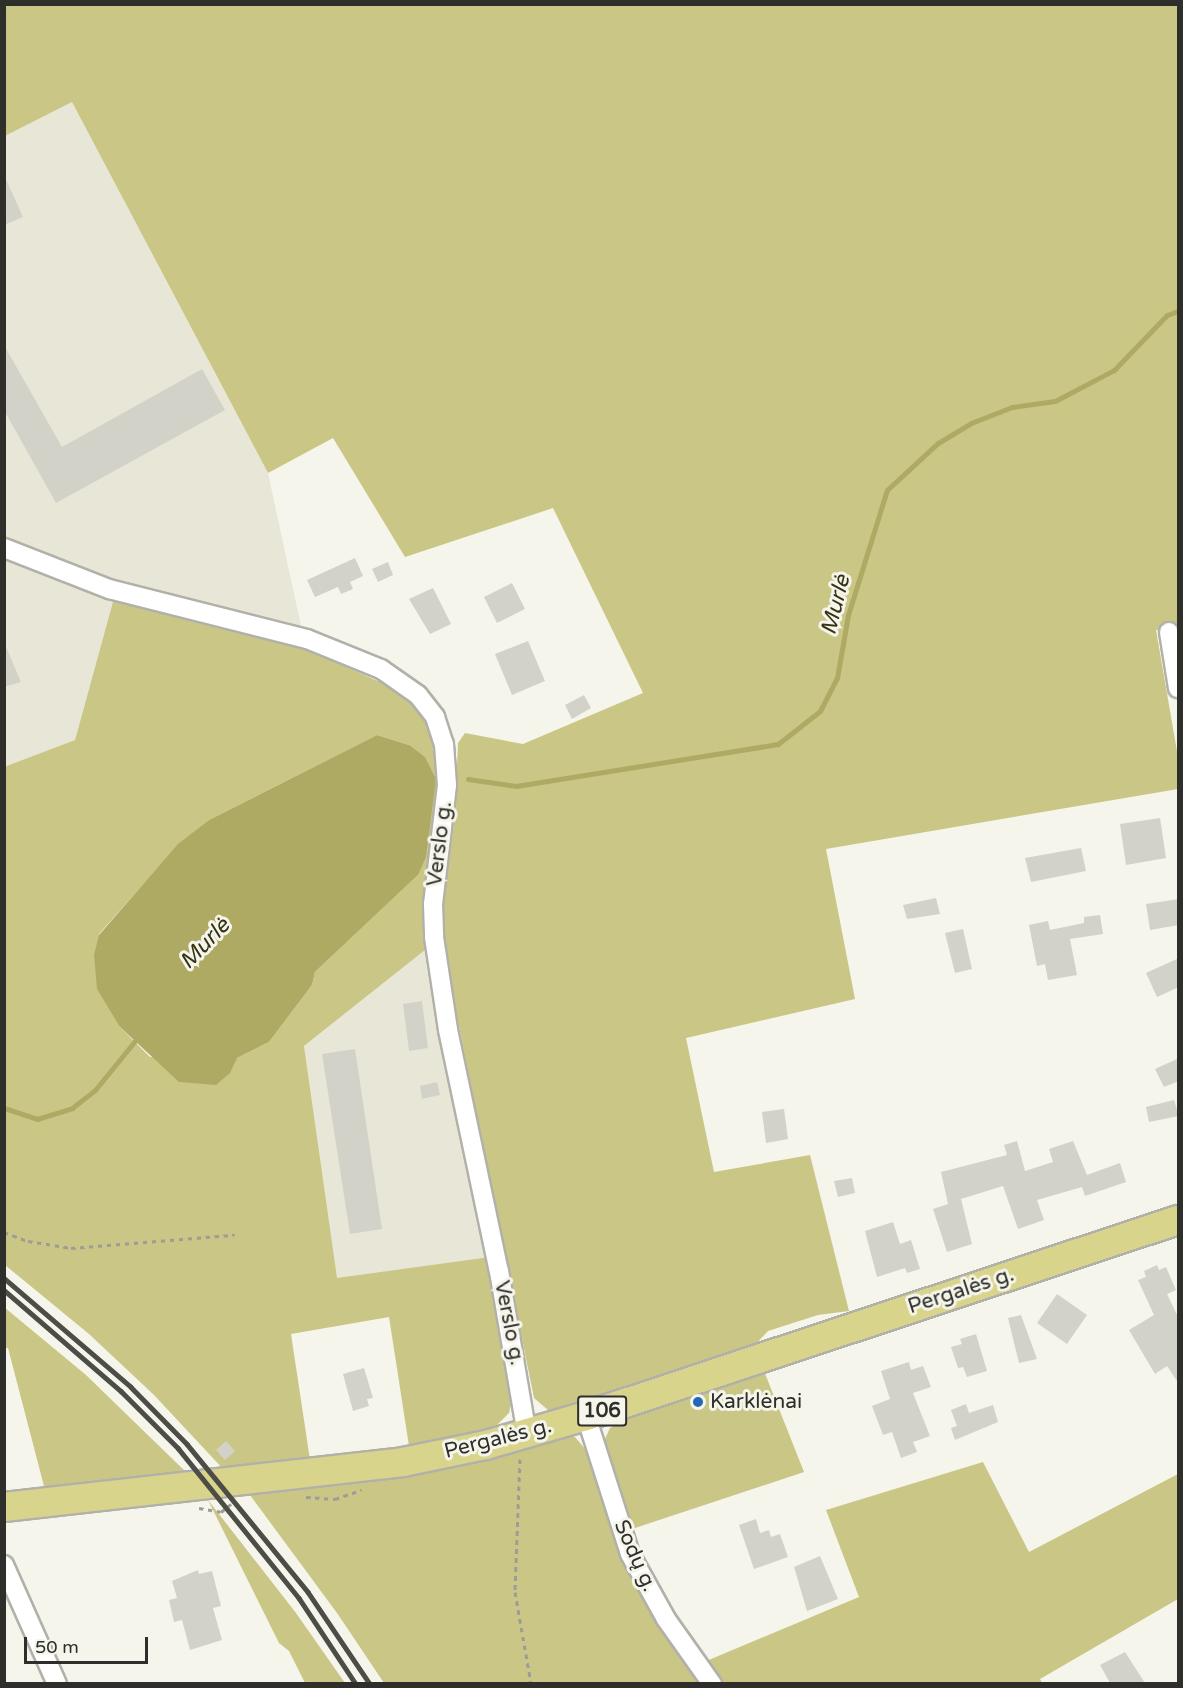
<!DOCTYPE html>
<html>
<head>
<meta charset="utf-8">
<style>
  body { margin:0 }
  #map { position:relative; width:1183px; height:1688px; overflow:hidden; background:#f5f5eb; font-family:"Varela Round",sans-serif }
  div>[style] { position:absolute }
  .built>* { inset:0; background:#e8e7d7 }
  .green>* { inset:0; background:#cac686 }
  .water>* { inset:0; background:#afaa63 }
  .stream>* { height:5px; margin:-2.5px; padding:0 2.5px; transform-origin:2.5px; border-radius:2.5px; background:#afaa63 }
  .building>* { inset:0; background:#d2d2c9 }
  .path>* { height:3px; margin-top:-1.5px; transform-origin:0; background:repeating-linear-gradient(90deg,#9d9d96 0 4.5px,transparent 0 9px) }
  .roads { filter:drop-shadow(2px 0 #b2b1a9) drop-shadow(-2px 0 #b2b1a9) drop-shadow(0 2px #b2b1a9) drop-shadow(0 -2px #b2b1a9) }
  .street>* { height:18px; margin:-9px; padding:0 9px; transform-origin:9px; border-radius:9px; background:#fff }
  .primary>* { height:28px; margin:-14px; padding:0 14px; transform-origin:14px; border-radius:14px; background:#d9d48c }
  .rail>* { height:4.5px; margin:-2.25px; padding:0 2.25px; transform-origin:2.25px; border-radius:2.25px; background:#4d4d48 }
  .dots>* { width:16px; height:16px; translate:-50% -50%; box-sizing:border-box; border:3px solid #f5f5eb; border-radius:50% }
  span { translate:-50% -50%; white-space:nowrap; text-align:center; line-height:1.15; -webkit-text-stroke:6px #f5f5eb; paint-order:stroke }
  .shield-label span { padding:2px 4px; background:#f5f5eb; border:2px solid; border-radius:4px; -webkit-text-stroke-width:0 }
  .shield-label { font-size:20px; color:#2e2e2a; font-weight:700 }
  .street-label { font-size:21px; color:#2e2e2a }
  .poi-label { font-size:21px; color:#2e2e2a }
  .left { translate:0 -50%; text-align:left }
  .water-label { font-size:22px; color:#353213; font-style:italic }
  .frame { position:absolute; inset:0; border:6px solid #2e2e2a; pointer-events:none }
  .scale { position:absolute; left:24px; top:1637px; width:124px; height:27px; box-sizing:border-box; border:3px solid #2e2e2a; border-top:0; padding-left:8px; font-size:18px; line-height:21px; white-space:nowrap; color:#2e2e2a; -webkit-text-stroke:4px #f5f5eb; paint-order:stroke }
</style>
</head>
<body>
<div id="map">
  <div class="built">
    <div style="clip-path:polygon(72px 102px,268px 473px,306px 649px,114px 598px,75px 740px,5px 767px,5px 136px)"></div>
    <div style="clip-path:polygon(425px 950px,433px 973px,490px 1257px,336px 1279px,304px 1046px)"></div>
  </div>
  <div class="green">
    <div style="clip-path:polygon(4px 5px,1178px 5px,1178px 626px,1156px 630px,1178px 757px,1178px 789px,826px 849px,855px 999px,686px 1038px,714px 1172px,810px 1155px,849px 1311px,818px 1315px,768px 1331px,755px 1345px,569px 1409px,548px 1410px,534px 1398px,448px 972px,442px 913px,455px 815px,458px 743px,465px 733px,523px 744px,643px 693px,553px 508px,405px 557px,333px 438px,268px 473px,72px 102px,5px 136px)"></div>
    <div style="clip-path:polygon(evenodd,114px 598px,306px 649px,391px 687px,416px 707px,436px 733px,441px 749px,425px 950px,304px 1046px,337px 1278px,490px 1257px,514px 1392px,509px 1413px,492px 1430px,479px 1436px,409px 1446px,389px 1317px,291px 1334px,310px 1460px,225px 1471px,154px 1395px,89px 1334px,5px 1265px,4px 767px,75px 740px,114px 598px,377px 735px,409px 745px,418px 875px,315px 972px,312px 985px,269px 1042px,237px 1058px,150px 1057px,120px 1027px,99px 934px,178px 845px,209px 820px,377px 735px)"></div>
    <div style="clip-path:polygon(4px 1307px,86px 1375px,188px 1474px,45px 1490px,8px 1348px,5px 1348px)"></div>
    <div style="clip-path:polygon(764px 1371px,804px 1472px,629px 1530px,604px 1441px,610px 1428px,632px 1415px)"></div>
    <div style="clip-path:polygon(567px 1436px,575px 1437px,591px 1456px,628px 1568px,641px 1595px,704px 1683px,384px 1683px,337px 1613px,247px 1491px)"></div>
    <div style="clip-path:polygon(983px 1462px,1029px 1552px,1178px 1474px,1178px 1599px,1040px 1679px,1042px 1683px,721px 1683px,704px 1662px,859px 1597px,826px 1510px)"></div>
    <div style="clip-path:polygon(208px 1500px,296px 1613px,345px 1683px,305px 1683px,289px 1651px,279px 1643px)"></div>
  </div>
  <div class="water">
    <div style="clip-path:polygon(377px 735px,409px 745px,425px 757px,436px 779px,426px 857px,418px 875px,315px 972px,312px 985px,269px 1042px,237px 1058px,230px 1073px,216px 1085px,179px 1082px,120px 1027px,97px 989px,94px 955px,99px 935px,178px 844px,209px 820px)"></div>
  </div>
  <div class="stream">
    <div style="left:468px;top:779px;width:49px;rotate:8.3deg"></div>
    <div style="left:516px;top:786px;width:265px;rotate:-9.1deg"></div>
    <div style="left:778px;top:744px;width:53px;rotate:-38.2deg"></div>
    <div style="left:820px;top:711px;width:37px;rotate:-63deg"></div>
    <div style="left:837px;top:678px;width:64px;rotate:-80.1deg"></div>
    <div style="left:848px;top:615px;width:131px;rotate:-72.7deg"></div>
    <div style="left:887px;top:490px;width:69px;rotate:-42.7deg"></div>
    <div style="left:938px;top:443px;width:39px;rotate:-31deg"></div>
    <div style="left:971px;top:423px;width:44px;rotate:-21.3deg"></div>
    <div style="left:1012px;top:407px;width:43px;rotate:-7.9deg"></div>
    <div style="left:1055px;top:401px;width:67px;rotate:-27.7deg"></div>
    <div style="left:1114px;top:370px;width:76px;rotate:-46.1deg"></div>
    <div style="left:1167px;top:315px;width:12px;rotate:-20deg"></div>
    <div style="left:4px;top:1108px;width:35px;rotate:18deg"></div>
    <div style="left:37px;top:1119px;width:37px;rotate:-17deg"></div>
    <div style="left:72px;top:1108px;width:29px;rotate:-38deg"></div>
    <div style="left:95px;top:1090px;width:68px;rotate:-50.9deg"></div>
  </div>
  <div class="building">
    <div style="clip-path:polygon(4px 175px,23px 217px,4px 225px)"></div>
    <div style="clip-path:polygon(4px 345px,62px 447px,202px 369px,225px 410px,56px 503px,4px 410px)"></div>
    <div style="clip-path:polygon(355px 558px,363px 576px,350px 582px,353px 589px,341px 594px,338px 587px,315px 597px,307px 580px)"></div>
    <div style="clip-path:polygon(388px 562px,393px 575px,378px 582px,372px 569px)"></div>
    <div style="clip-path:polygon(512px 583px,525px 609px,497px 623px,484px 597px)"></div>
    <div style="clip-path:polygon(433px 588px,451px 624px,430px 634px,409px 599px)"></div>
    <div style="clip-path:polygon(528px 641px,545px 681px,512px 695px,495px 654px)"></div>
    <div style="clip-path:polygon(4px 642px,21px 682px,4px 687px)"></div>
    <div style="clip-path:polygon(584px 695px,591px 708px,572px 719px,565px 705px)"></div>
    <div style="clip-path:polygon(1160px 818px,1166px 858px,1126px 865px,1120px 824px)"></div>
    <div style="clip-path:polygon(1081px 848px,1086px 871px,1031px 882px,1025px 858px)"></div>
    <div style="clip-path:polygon(936px 898px,940px 914px,907px 919px,903px 905px)"></div>
    <div style="clip-path:polygon(1179px 899px,1179px 925px,1150px 930px,1146px 904px)"></div>
    <div style="clip-path:polygon(1100px 915px,1103px 934px,1070px 939px,1077px 975px,1048px 980px,1045px 964px,1037px 966px,1029px 925px,1048px 921px,1050px 930px,1084px 923px,1084px 917px)"></div>
    <div style="clip-path:polygon(963px 929px,972px 969px,955px 973px,945px 933px)"></div>
    <div style="clip-path:polygon(1179px 958px,1179px 987px,1157px 997px,1146px 973px)"></div>
    <div style="clip-path:polygon(422px 1001px,428px 1048px,409px 1051px,403px 1004px)"></div>
    <div style="clip-path:polygon(355px 1049px,382px 1229px,350px 1234px,322px 1054px)"></div>
    <div style="clip-path:polygon(1179px 1058px,1179px 1081px,1164px 1087px,1155px 1069px)"></div>
    <div style="clip-path:polygon(437px 1082px,440px 1095px,422px 1099px,420px 1086px)"></div>
    <div style="clip-path:polygon(1174px 1100px,1179px 1116px,1149px 1122px,1146px 1107px)"></div>
    <div style="clip-path:polygon(784px 1109px,788px 1139px,766px 1143px,762px 1112px)"></div>
    <div style="clip-path:polygon(1017px 1141px,1025px 1171px,1053px 1162px,1049px 1149px,1073px 1141px,1087px 1175px,1120px 1163px,1126px 1182px,1085px 1196px,1082px 1187px,1037px 1200px,1044px 1220px,1018px 1229px,1003px 1186px,961px 1199px,972px 1244px,947px 1252px,933px 1209px,948px 1204px,941px 1172px,1007px 1155px,1004px 1145px)"></div>
    <div style="clip-path:polygon(852px 1178px,855px 1193px,838px 1197px,834px 1181px)"></div>
    <div style="clip-path:polygon(893px 1222px,900px 1244px,911px 1240px,920px 1269px,907px 1273px,905px 1268px,877px 1277px,865px 1231px)"></div>
    <div style="clip-path:polygon(1157px 1265px,1159px 1270px,1166px 1267px,1176px 1290px,1167px 1294px,1179px 1319px,1179px 1384px,1167px 1366px,1155px 1374px,1129px 1330px,1154px 1315px,1138px 1280px,1146px 1277px,1144px 1271px)"></div>
    <div style="clip-path:polygon(1057px 1294px,1087px 1315px,1067px 1344px,1037px 1323px)"></div>
    <div style="clip-path:polygon(1021px 1315px,1037px 1359px,1019px 1363px,1008px 1318px)"></div>
    <div style="clip-path:polygon(976px 1334px,987px 1371px,967px 1377px,963px 1367px,958px 1368px,951px 1347px,962px 1344px,960px 1339px)"></div>
    <div style="clip-path:polygon(909px 1362px,911px 1370px,923px 1366px,931px 1387px,913px 1393px,930px 1436px,913px 1442px,917px 1452px,901px 1458px,892px 1432px,883px 1435px,872px 1406px,890px 1399px,881px 1371px)"></div>
    <div style="clip-path:polygon(364px 1368px,373px 1398px,367px 1399px,369px 1406px,353px 1411px,343px 1374px)"></div>
    <div style="clip-path:polygon(966px 1404px,969px 1413px,993px 1405px,998px 1422px,955px 1440px,951px 1428px,957px 1426px,951px 1410px)"></div>
    <div style="clip-path:polygon(226px 1441px,235px 1451px,225px 1460px,216px 1450px)"></div>
    <div style="clip-path:polygon(756px 1519px,760px 1533px,769px 1530px,771px 1537px,780px 1534px,788px 1557px,754px 1569px,739px 1525px)"></div>
    <div style="clip-path:polygon(820px 1556px,838px 1599px,807px 1611px,794px 1567px)"></div>
    <div style="clip-path:polygon(198px 1570px,199px 1574px,212px 1571px,221px 1606px,213px 1608px,222px 1640px,190px 1650px,182px 1620px,174px 1622px,169px 1600px,177px 1598px,172px 1581px)"></div>
    <div style="clip-path:polygon(1125px 1652px,1145px 1683px,1110px 1683px,1100px 1665px)"></div>
  </div>
  <div class="path">
    <div style="left:4px;top:1232px;width:26px;rotate:21deg"></div>
    <div style="left:28px;top:1241px;width:44px;rotate:9.2deg"></div>
    <div style="left:71px;top:1248px;width:164px;rotate:-4.6deg"></div>
    <div style="left:520px;top:1459px;width:133px;rotate:92.2deg"></div>
    <div style="left:515px;top:1592px;width:93px;rotate:80.1deg"></div>
    <div style="left:306px;top:1497px;width:29px;rotate:4deg"></div>
    <div style="left:335px;top:1499px;width:28px;rotate:-19deg"></div>
    <div style="left:199px;top:1508px;width:22px;rotate:10deg"></div>
    <div style="left:221px;top:1512px;width:13px;rotate:-39deg"></div>
  </div>
  <div class="roads">
    <div class="street">
      <div style="left:4px;top:548px;width:113px;rotate:21.3deg"></div>
      <div style="left:109px;top:589px;width:204px;rotate:14.2deg"></div>
      <div style="left:307px;top:639px;width:80px;rotate:22.1deg"></div>
      <div style="left:381px;top:669px;width:45px;rotate:35.1deg"></div>
      <div style="left:418px;top:695px;width:28px;rotate:52deg"></div>
      <div style="left:435px;top:717px;width:28px;rotate:72deg"></div>
      <div style="left:444px;top:744px;width:41px;rotate:85.8deg"></div>
      <div style="left:447px;top:785px;width:120px;rotate:96.7deg"></div>
      <div style="left:433px;top:904px;width:33px;rotate:88deg"></div>
      <div style="left:434px;top:937px;width:94px;rotate:81.4deg"></div>
      <div style="left:448px;top:1030px;width:246px;rotate:78.1deg"></div>
      <div style="left:499px;top:1271px;width:165px;rotate:80.3deg"></div>
      <div style="left:1169px;top:632px;width:57px;rotate:80.9deg"></div>
      <div style="left:586px;top:1416px;width:145px;rotate:72.3deg"></div>
      <div style="left:630px;top:1554px;width:74px;rotate:61deg"></div>
      <div style="left:666px;top:1619px;width:80px;rotate:54.7deg"></div>
      <div style="left:4px;top:1565px;width:130px;rotate:66deg"></div>
    </div>
    <div class="primary">
      <div style="left:4px;top:1507px;width:402px;rotate:-6.4deg"></div>
      <div style="left:403px;top:1462px;width:85px;rotate:-11.6deg"></div>
      <div style="left:486px;top:1445px;width:104px;rotate:-16.2deg"></div>
      <div style="left:586px;top:1416px;width:624px;rotate:-18.32deg"></div>
    </div>
  </div>
  <div class="rail">
    <div style="left:4px;top:1278px;width:167px;rotate:40.6deg"></div>
    <div style="left:131px;top:1387px;width:80px;rotate:45.5deg"></div>
    <div style="left:187px;top:1444px;width:191px;rotate:50.7deg"></div>
    <div style="left:308px;top:1592px;width:111px;rotate:56deg"></div>
    <div style="left:4px;top:1290px;width:155px;rotate:40.8deg"></div>
    <div style="left:121px;top:1391px;width:81px;rotate:45deg"></div>
    <div style="left:178px;top:1448px;width:193px;rotate:51.1deg"></div>
    <div style="left:299px;top:1598px;width:103px;rotate:56.5deg"></div>
  </div>
  <div class="dots">
    <div style="left:698px;top:1402px;background:#2267b8"></div>
  </div>
  <div class="shield-label">
    <span style="left:602px;top:1411px">106</span>
  </div>
  <div class="street-label">
    <span style="left:440px;top:844px;rotate:-83deg">Verslo g.</span>
    <span style="left:961px;top:1291px;rotate:-18deg">Pergalės g.</span>
    <span style="left:509px;top:1323px;rotate:79deg">Verslo g.</span>
    <span style="left:498px;top:1439px;rotate:-14deg">Pergalės g.</span>
    <span style="left:635px;top:1556px;rotate:66deg">Sodų g.</span>
  </div>
  <div class="poi-label">
    <span class="left" style="left:710px;top:1402px">Karklėnai</span>
  </div>
  <div class="water-label">
    <span style="left:836px;top:605px;rotate:-76deg">Murlė</span>
    <span style="left:205px;top:944px;rotate:-46deg">Murlė</span>
  </div>
  <div class="frame"></div>
  <div class="scale">50 m</div>
</div>
</body>
</html>
